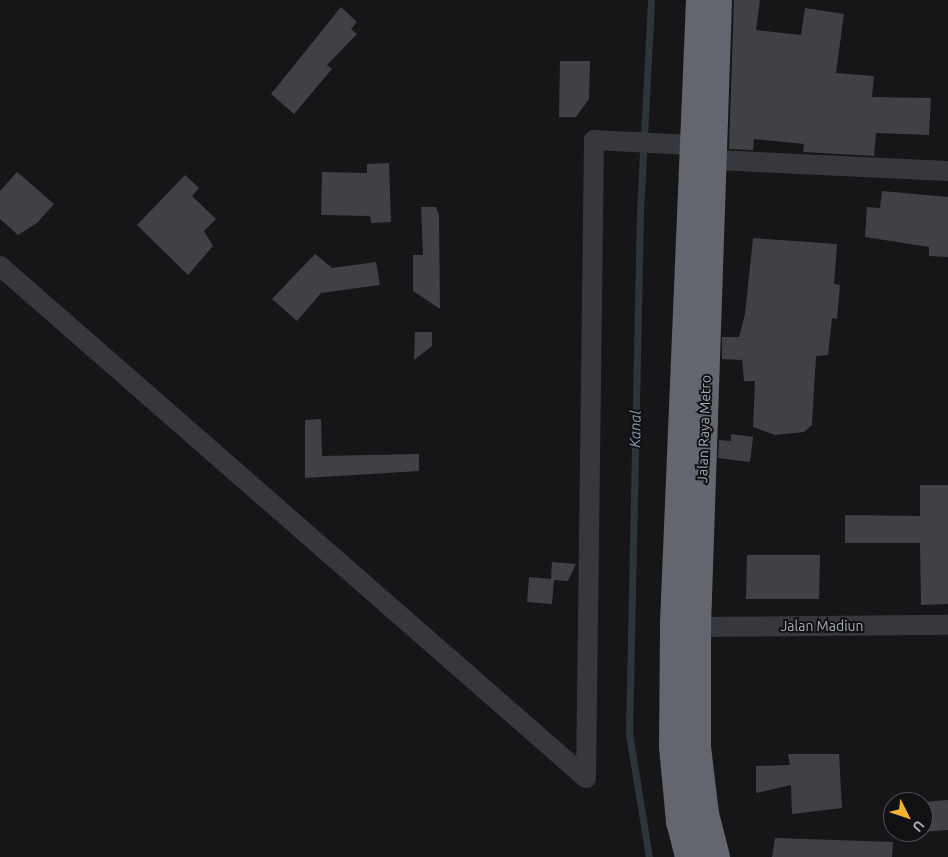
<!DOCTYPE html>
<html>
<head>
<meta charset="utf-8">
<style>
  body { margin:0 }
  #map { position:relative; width:948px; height:857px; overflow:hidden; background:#161618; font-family:Ubuntu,sans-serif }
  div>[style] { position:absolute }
  .stream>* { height:7px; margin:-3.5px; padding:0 3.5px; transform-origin:3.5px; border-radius:3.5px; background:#2c353c }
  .building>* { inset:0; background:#404145 }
  .street>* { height:20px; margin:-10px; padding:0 10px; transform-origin:10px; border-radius:10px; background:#37383d }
  .highway>* { height:28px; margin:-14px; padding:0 14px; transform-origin:14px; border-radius:14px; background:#63666e }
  span { translate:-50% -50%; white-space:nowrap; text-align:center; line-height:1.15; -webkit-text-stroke:4px #111113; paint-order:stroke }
  .street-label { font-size:14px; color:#a8adb8 }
  .water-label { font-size:15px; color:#7f9bb3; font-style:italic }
  .north { position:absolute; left:883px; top:792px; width:50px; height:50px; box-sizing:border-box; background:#111113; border:1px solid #4d4f55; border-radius:50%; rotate:131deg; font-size:14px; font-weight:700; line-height:20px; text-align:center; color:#a8adb8 }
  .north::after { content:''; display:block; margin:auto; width:18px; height:22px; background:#f2b134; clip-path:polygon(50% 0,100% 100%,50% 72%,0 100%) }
</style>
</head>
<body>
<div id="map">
  <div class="stream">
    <div style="left:649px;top:857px;width:125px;rotate:-99.2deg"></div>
    <div style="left:629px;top:734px;width:522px;rotate:-88.79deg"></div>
    <div style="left:640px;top:212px;width:212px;rotate:-87deg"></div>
  </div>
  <div class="building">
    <div style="clip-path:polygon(734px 0,760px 0,756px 30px,801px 35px,805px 8px,844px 14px,836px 73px,874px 76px,872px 97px,931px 98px,929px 135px,876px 133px,874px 156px,803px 152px,804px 144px,754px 139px,753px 150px,729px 149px)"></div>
    <div style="clip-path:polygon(341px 7px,357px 22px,351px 29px,357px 34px,327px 65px,332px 69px,294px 114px,271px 94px)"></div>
    <div style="clip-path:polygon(560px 61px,590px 61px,589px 99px,576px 117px,559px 117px)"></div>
    <div style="clip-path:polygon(389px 163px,391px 222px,371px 223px,370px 216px,321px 215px,322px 172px,367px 173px,367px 164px)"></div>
    <div style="clip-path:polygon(17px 172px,54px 204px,37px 223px,18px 235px,0 219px,0 191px)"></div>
    <div style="clip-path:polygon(185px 175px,199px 188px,192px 196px,216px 219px,204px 231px,213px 246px,188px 275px,137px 225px)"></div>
    <div style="clip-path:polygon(882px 191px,948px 197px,948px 257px,929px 256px,929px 247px,865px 237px,867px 207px,880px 208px)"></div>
    <div style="clip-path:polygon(421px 207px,436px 207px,439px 215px,440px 309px,413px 291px,413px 255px,423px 255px)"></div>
    <div style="clip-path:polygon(753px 238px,837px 244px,834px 284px,840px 285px,837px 319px,832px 318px,828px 355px,816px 356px,812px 425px,804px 432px,775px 435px,753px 427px,755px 381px,744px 381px,742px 360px,722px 359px,722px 337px,739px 337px,745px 314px)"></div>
    <div style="clip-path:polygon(315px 254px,332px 268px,376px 262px,380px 285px,321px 293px,297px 321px,272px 299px)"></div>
    <div style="clip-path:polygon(415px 332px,432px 332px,432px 346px,414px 360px)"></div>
    <div style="clip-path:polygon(321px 419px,322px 456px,419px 454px,419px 471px,305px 478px,305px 420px)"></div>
    <div style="clip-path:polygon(731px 434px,753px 437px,750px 462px,718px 458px,719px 440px,731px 441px)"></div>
    <div style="clip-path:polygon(920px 485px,948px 485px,948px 604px,921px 605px,920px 543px,845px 543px,845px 515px,920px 516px)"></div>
    <div style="clip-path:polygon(747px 555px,820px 555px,819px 599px,746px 599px)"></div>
    <div style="clip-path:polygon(552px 562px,576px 564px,568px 581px,554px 580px,552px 604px,527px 602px,529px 577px,551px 579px)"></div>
    <div style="clip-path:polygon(788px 754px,839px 754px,842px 808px,792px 814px,791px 785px,756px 793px,756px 766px,790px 765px)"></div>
    <div style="clip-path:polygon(948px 800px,948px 830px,923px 832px,923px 802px)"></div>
    <div style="clip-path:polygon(775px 838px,893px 842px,892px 857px,772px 857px)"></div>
  </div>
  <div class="street">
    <div style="left:714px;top:160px;width:234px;rotate:2.7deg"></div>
    <div style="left:0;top:266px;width:778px;rotate:41.14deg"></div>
    <div style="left:697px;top:627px;width:251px;rotate:-0.5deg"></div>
    <div style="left:586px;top:778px;width:638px;rotate:-89.28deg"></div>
    <div style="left:594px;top:140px;width:97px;rotate:3deg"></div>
  </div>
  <div class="highway">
    <div style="left:689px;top:857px;width:36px;rotate:-104deg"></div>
    <div style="left:680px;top:822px;width:76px;rotate:-95.3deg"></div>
    <div style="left:673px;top:746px;width:123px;rotate:-89.5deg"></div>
    <div style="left:674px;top:623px;width:624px;rotate:-87.61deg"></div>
    <div style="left:716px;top:857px;width:44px;rotate:-104.3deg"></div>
    <div style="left:705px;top:814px;width:67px;rotate:-96.8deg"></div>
    <div style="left:697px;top:747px;width:120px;rotate:-90deg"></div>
    <div style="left:697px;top:627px;width:627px;rotate:-88.08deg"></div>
  </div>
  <div class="street-label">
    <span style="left:704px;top:429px;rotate:-88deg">Jalan Raya Metro</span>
    <span style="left:822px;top:626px">Jalan Madiun</span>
  </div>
  <div class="water-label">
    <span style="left:635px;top:429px;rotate:-89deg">Kanal</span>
  </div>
  <div class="north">U</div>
</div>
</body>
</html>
